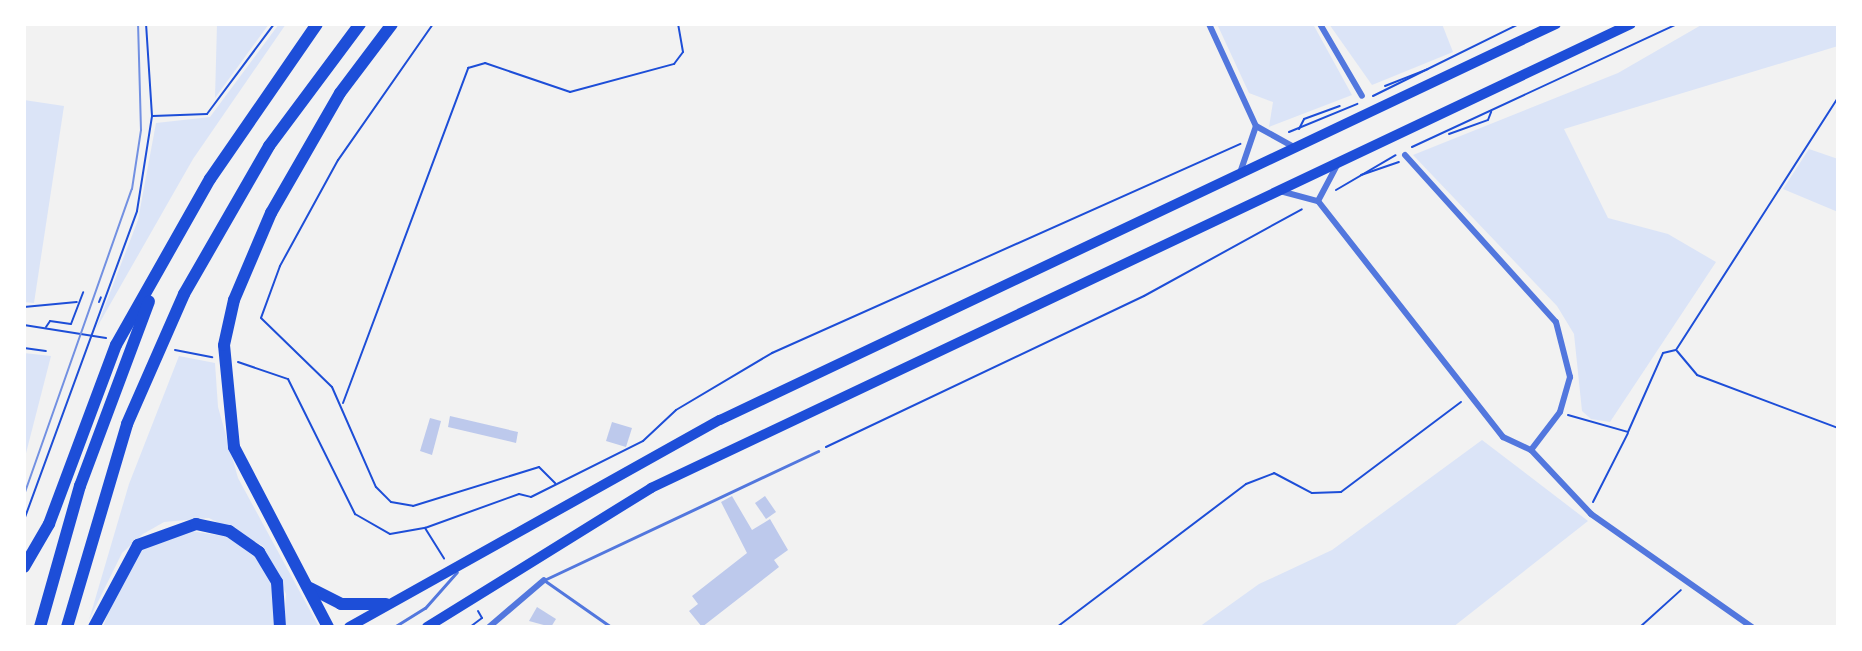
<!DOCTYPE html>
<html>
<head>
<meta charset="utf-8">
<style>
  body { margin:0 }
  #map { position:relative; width:1862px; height:651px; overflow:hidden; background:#f2f2f2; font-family:"Space Grotesk",sans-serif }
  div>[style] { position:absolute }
  .green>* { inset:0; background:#dbe4f7 }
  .building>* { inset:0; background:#bdc9ec }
  .path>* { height:2px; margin:-1px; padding:0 1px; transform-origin:1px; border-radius:1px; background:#1d4ed8 }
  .service>* { height:3px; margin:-1.5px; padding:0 1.5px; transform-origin:1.5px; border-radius:1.5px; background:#5277de }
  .minor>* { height:6px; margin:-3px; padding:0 3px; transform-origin:3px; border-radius:3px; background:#5277de }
  .primary>* { height:10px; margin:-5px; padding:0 5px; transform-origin:5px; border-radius:5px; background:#1d4ed8 }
  .motorway>* { height:12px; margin:-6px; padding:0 6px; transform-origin:6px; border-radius:6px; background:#1d4ed8 }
  .tram>* { height:2px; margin:-1px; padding:0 1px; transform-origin:1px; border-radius:1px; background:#7290e2 }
  span { translate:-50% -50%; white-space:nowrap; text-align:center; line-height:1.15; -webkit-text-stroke:7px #fff; paint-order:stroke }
  .frame { position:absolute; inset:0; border:26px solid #fff; pointer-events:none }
</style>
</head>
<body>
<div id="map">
  <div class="green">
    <div style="clip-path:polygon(217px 24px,269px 24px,215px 98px)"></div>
    <div style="clip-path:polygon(279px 24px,286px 24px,193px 159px,96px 329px,138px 220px,156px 123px,210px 117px)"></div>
    <div style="clip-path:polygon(1217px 24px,1313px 24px,1352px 95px,1269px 127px,1273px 102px,1249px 93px)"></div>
    <div style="clip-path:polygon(1329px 24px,1442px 24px,1453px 52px,1372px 85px)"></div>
    <div style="clip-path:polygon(1703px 24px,1838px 24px,1838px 46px,1564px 129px,1608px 218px,1668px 234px,1716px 262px,1610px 422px,1591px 419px,1582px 411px,1574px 334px,1557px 306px,1413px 155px,1618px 73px)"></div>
    <div style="clip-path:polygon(24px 100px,64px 106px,34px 303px,24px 302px)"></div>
    <div style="clip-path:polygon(1809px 149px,1838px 159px,1838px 212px,1783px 189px)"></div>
    <div style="clip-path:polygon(24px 353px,51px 356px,24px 461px)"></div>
    <div style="clip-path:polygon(179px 356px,215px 363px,218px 407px,238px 478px,319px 627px,284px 627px,286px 594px,263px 546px,209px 518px,164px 522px,143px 534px,122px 553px,89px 620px,129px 484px)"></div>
    <div style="clip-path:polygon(1482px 440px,1588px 521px,1453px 627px,1199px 627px,1259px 584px,1332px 550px)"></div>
    <div style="clip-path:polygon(185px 530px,229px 537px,262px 563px,272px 580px,275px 627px,103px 627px,121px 576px,140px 551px)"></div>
  </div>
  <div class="building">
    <div style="clip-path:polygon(450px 416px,518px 432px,516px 443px,448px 427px)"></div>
    <div style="clip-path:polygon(430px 418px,441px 421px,432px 455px,420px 451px)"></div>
    <div style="clip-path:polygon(612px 422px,632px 428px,626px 447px,606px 441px)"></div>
    <div style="clip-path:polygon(732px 496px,752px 530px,770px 519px,788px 550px,774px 560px,779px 567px,702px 627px,689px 611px,698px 604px,692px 596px,747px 553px,721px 502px)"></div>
    <div style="clip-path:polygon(765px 496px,776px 512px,766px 519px,755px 503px)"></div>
    <div style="clip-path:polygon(537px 607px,556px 619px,551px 627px,529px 621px)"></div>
  </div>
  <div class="path">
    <div style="left:433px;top:24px;width:166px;rotate:124.9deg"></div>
    <div style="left:338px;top:160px;width:121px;rotate:118.7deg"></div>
    <div style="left:280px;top:266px;width:55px;rotate:110.1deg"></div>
    <div style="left:261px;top:318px;width:99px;rotate:44.2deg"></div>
    <div style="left:332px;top:387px;width:109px;rotate:66.3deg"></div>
    <div style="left:376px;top:487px;width:21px;rotate:45deg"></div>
    <div style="left:391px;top:502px;width:22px;rotate:10deg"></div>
    <div style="left:413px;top:506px;width:132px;rotate:-17.2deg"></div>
    <div style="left:539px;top:467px;width:23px;rotate:45deg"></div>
    <div style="left:1385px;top:86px;width:46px;rotate:-21.6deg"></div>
    <div style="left:1373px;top:96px;width:163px;rotate:-26.3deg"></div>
    <div style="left:153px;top:116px;width:54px;rotate:-2.1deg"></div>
    <div style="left:207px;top:114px;width:112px;rotate:-53.3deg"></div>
    <div style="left:1299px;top:129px;width:11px;rotate:-63deg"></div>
    <div style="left:1304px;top:119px;width:38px;rotate:-20deg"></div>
    <div style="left:1289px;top:132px;width:74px;rotate:-22.4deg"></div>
    <div style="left:1449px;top:134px;width:41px;rotate:-19.7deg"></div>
    <div style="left:1488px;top:120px;width:9px;rotate:-69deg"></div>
    <div style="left:1412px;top:147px;width:292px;rotate:-24.9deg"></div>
    <div style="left:1361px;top:175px;width:40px;rotate:-18.9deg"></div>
    <div style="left:1336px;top:190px;width:69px;rotate:-30.3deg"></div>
    <div style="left:99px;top:302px;width:5px;rotate:-68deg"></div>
    <div style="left:24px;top:307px;width:53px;rotate:-5.4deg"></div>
    <div style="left:24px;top:325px;width:83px;rotate:9deg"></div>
    <div style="left:46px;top:327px;width:7px;rotate:-56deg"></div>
    <div style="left:50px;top:321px;width:21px;rotate:8deg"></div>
    <div style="left:71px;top:324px;width:34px;rotate:-69deg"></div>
    <div style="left:24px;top:348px;width:22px;rotate:8deg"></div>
    <div style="left:175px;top:350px;width:38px;rotate:11deg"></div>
    <div style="left:1677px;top:351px;width:31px;rotate:50deg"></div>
    <div style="left:1697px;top:375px;width:151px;rotate:20.6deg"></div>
    <div style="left:238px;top:362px;width:53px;rotate:18.8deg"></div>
    <div style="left:288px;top:379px;width:151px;rotate:63.6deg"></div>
    <div style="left:355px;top:514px;width:40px;rotate:29.7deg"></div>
    <div style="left:390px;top:534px;width:36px;rotate:-10deg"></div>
    <div style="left:425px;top:528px;width:36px;rotate:58deg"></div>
    <div style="left:343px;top:403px;width:358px;rotate:-69.5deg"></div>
    <div style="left:468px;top:68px;width:18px;rotate:-16deg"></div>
    <div style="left:485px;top:63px;width:90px;rotate:18.8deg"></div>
    <div style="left:570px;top:92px;width:108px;rotate:-15.1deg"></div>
    <div style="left:674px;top:64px;width:15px;rotate:-53deg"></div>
    <div style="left:683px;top:52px;width:28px;rotate:-100deg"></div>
    <div style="left:1568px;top:415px;width:62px;rotate:15.8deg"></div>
    <div style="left:1628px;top:432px;width:86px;rotate:-66.1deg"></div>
    <div style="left:1663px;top:353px;width:13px;rotate:-13deg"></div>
    <div style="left:1676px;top:350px;width:300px;rotate:-57.3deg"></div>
    <div style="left:826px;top:447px;width:352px;rotate:-25.4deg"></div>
    <div style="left:1144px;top:296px;width:180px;rotate:-28.8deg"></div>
    <div style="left:1593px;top:502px;width:77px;rotate:-63.1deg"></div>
    <div style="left:24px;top:520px;width:329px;rotate:-69.9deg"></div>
    <div style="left:137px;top:211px;width:96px;rotate:-81deg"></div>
    <div style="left:152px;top:116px;width:92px;rotate:-93.7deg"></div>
    <div style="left:425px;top:528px;width:100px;rotate:-19.9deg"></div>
    <div style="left:519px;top:494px;width:12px;rotate:14deg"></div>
    <div style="left:531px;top:497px;width:125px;rotate:-26.6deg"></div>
    <div style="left:643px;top:441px;width:45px;rotate:-43.2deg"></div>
    <div style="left:676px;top:410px;width:112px;rotate:-30.7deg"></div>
    <div style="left:772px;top:353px;width:513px;rotate:-24.06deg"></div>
    <div style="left:470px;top:627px;width:15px;rotate:-37deg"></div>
    <div style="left:482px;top:618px;width:8px;rotate:-120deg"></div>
    <div style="left:1057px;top:627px;width:237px;rotate:-37.1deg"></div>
    <div style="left:1246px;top:484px;width:30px;rotate:-21deg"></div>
    <div style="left:1274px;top:473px;width:43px;rotate:27.8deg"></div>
    <div style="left:1312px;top:493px;width:29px;rotate:-2deg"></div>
    <div style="left:1341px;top:492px;width:150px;rotate:-36.9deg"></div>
    <div style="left:1640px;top:627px;width:55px;rotate:-42.1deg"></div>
  </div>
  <div class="service">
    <div style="left:394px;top:627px;width:36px;rotate:-32deg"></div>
    <div style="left:425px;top:608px;width:48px;rotate:-48.4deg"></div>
    <div style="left:611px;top:627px;width:82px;rotate:-145deg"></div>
    <div style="left:544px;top:580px;width:303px;rotate:-25.2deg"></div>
  </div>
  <div class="minor">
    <div style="left:1209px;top:24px;width:112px;rotate:65.3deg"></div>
    <div style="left:1256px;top:126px;width:43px;rotate:28.9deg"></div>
    <div style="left:1320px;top:24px;width:83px;rotate:59.7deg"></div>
    <div style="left:1405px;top:155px;width:225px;rotate:47.9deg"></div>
    <div style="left:1556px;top:322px;width:57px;rotate:75.7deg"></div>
    <div style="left:1570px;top:377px;width:36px;rotate:106deg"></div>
    <div style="left:1560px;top:412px;width:48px;rotate:127.3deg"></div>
    <div style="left:1241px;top:170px;width:46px;rotate:-71.2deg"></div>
    <div style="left:1280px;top:191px;width:39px;rotate:15deg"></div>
    <div style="left:1318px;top:201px;width:300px;rotate:51.9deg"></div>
    <div style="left:1503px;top:437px;width:31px;rotate:25deg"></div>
    <div style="left:1531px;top:450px;width:88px;rotate:46.8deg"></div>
    <div style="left:1591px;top:514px;width:197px;rotate:35.1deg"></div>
    <div style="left:1318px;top:201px;width:40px;rotate:-62deg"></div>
    <div style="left:489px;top:627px;width:72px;rotate:-40.5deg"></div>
  </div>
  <div class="primary">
    <div style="left:349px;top:627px;width:425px;rotate:-29.2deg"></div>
    <div style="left:720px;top:420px;width:925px;rotate:-25.35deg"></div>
    <div style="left:427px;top:627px;width:264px;rotate:-31.8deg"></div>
    <div style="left:651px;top:488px;width:1084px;rotate:-25.34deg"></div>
  </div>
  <div class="motorway">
    <div style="left:24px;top:567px;width:50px;rotate:-59.8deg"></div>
    <div style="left:49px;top:524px;width:191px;rotate:-69.5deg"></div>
    <div style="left:116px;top:345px;width:191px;rotate:-60.5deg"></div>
    <div style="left:210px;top:179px;width:188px;rotate:-55.4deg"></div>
    <div style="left:310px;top:588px;width:35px;rotate:27deg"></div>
    <div style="left:341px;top:604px;width:45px"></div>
    <div style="left:40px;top:627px;width:147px;rotate:-74.2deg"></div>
    <div style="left:80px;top:486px;width:197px;rotate:-69.5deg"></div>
    <div style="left:67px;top:627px;width:212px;rotate:-73.5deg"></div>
    <div style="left:127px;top:424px;width:142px;rotate:-66.3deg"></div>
    <div style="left:184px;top:294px;width:171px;rotate:-60.1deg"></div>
    <div style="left:269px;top:146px;width:152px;rotate:-53.3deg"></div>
    <div style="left:94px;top:627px;width:93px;rotate:-61.8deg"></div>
    <div style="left:138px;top:545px;width:62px;rotate:-19.9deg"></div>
    <div style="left:196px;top:524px;width:34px;rotate:12deg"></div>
    <div style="left:229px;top:531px;width:37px;rotate:35deg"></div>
    <div style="left:259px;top:552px;width:35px;rotate:59deg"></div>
    <div style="left:277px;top:582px;width:45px;rotate:86.2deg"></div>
    <div style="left:328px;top:627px;width:203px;rotate:-117.6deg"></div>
    <div style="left:234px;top:447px;width:102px;rotate:-95.6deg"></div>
    <div style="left:224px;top:345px;width:46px;rotate:-77.5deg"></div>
    <div style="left:234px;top:300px;width:95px;rotate:-67deg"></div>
    <div style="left:271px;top:213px;width:138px;rotate:-60.1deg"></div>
    <div style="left:340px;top:93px;width:86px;rotate:-53deg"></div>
  </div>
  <div class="tram">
    <div style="left:24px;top:495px;width:324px;rotate:-70.6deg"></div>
    <div style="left:132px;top:189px;width:60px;rotate:-81.3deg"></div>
    <div style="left:141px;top:130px;width:106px;rotate:-91.6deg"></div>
  </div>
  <div class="frame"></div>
</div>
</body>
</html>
